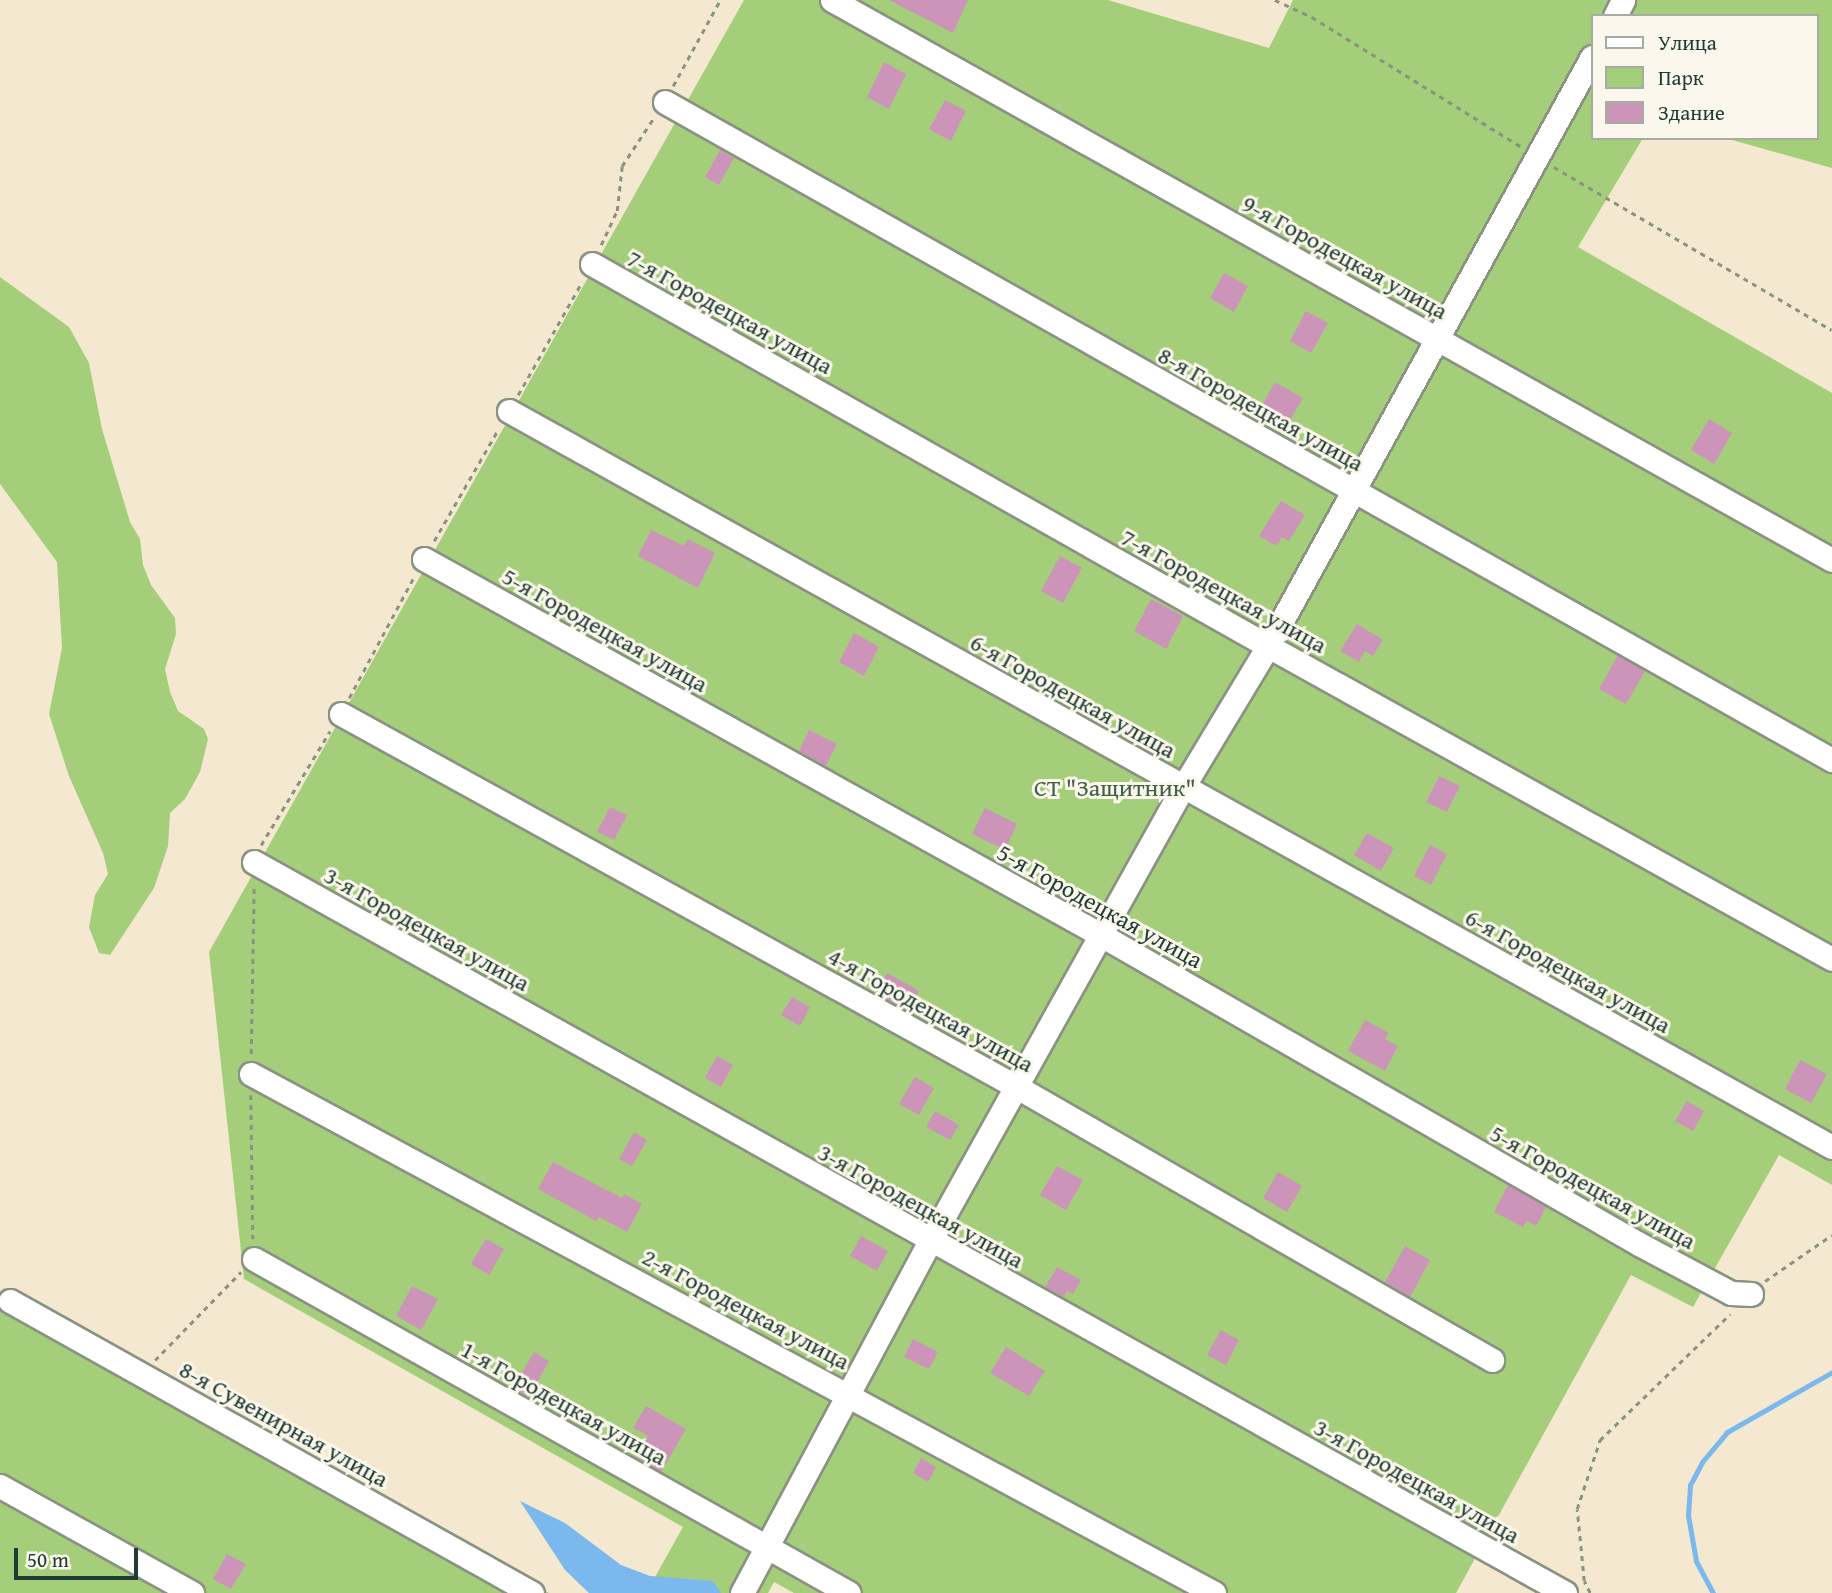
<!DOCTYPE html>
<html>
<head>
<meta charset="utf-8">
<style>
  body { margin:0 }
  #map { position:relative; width:1832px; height:1593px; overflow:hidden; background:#f4e8d0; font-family:"Gentium Book Plus",serif }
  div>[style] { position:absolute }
  .green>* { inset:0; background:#a4ce7a }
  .water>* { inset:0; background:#7bb8ed }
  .stream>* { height:5px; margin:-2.5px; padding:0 2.5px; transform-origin:2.5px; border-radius:2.5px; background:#7bb8ed }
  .building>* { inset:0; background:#cd94b9 }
  .path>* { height:2.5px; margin-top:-1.25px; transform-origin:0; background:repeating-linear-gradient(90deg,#8a9282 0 5px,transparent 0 10px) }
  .roads { filter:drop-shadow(2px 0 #8a9282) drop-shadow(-2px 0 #8a9282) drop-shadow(0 2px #8a9282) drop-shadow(0 -2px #8a9282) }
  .minor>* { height:23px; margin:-11.5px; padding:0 11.5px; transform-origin:11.5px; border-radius:11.5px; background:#fff }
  span { translate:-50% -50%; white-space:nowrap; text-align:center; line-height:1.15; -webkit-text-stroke:6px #fbf7ec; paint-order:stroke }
  .street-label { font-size:24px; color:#1f3d34 }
  .park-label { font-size:24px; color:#406146 }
  .legend { position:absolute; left:1591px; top:14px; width:228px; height:126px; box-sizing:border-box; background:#fbf7ec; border:2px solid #a3ada2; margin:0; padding:9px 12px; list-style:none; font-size:21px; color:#1f3d34 }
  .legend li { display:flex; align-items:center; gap:14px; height:35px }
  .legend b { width:35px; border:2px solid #a3ada2 }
  .scale { position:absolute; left:14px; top:1548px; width:124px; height:32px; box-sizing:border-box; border:4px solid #1f3d34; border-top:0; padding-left:9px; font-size:21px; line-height:24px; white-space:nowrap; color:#1f3d34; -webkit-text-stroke:5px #fbf7ec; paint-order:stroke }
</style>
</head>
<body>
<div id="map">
  <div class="green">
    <div style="clip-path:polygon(744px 0,1108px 0,1269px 48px,1293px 0,1832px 0,1832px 168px,1725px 138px,1816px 138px,1816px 16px,1592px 16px,1592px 138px,1643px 138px,1578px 247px,1832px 393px,1832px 1185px,1779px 1155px,1693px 1307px,1631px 1275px,1456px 1593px,794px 1593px,774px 1582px,768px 1593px,646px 1593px,683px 1527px,244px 1279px,209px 952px)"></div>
    <div style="clip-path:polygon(0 277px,69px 327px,89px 363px,102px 429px,130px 522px,140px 539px,143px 565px,151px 585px,175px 618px,176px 634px,165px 669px,170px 692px,178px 711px,204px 729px,208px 739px,200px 772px,185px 799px,170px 813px,168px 846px,154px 888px,110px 955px,99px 953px,89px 927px,95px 895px,108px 874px,103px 853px,69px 776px,49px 714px,62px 648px,57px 562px,0 484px)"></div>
    <div style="clip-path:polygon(4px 1288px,549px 1593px,0 1593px,0 1295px)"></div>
  </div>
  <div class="water">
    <div style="clip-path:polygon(520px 1501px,565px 1523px,621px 1565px,650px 1576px,713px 1581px,721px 1593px,589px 1593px,565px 1570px)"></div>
  </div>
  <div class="stream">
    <div style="left:1713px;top:1593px;width:36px;rotate:-118deg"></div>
    <div style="left:1696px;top:1561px;width:47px;rotate:-99.9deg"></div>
    <div style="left:1688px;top:1515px;width:30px;rotate:-86deg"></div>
    <div style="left:1690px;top:1485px;width:26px;rotate:-62deg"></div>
    <div style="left:1702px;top:1462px;width:39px;rotate:-50deg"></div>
    <div style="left:1727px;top:1432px;width:121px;rotate:-29.7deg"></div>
  </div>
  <div class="building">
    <div style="clip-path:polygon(889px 0,968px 0,953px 33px)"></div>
    <div style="clip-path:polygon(884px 62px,906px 74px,889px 109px,867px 97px)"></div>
    <div style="clip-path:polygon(945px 100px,966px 111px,951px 141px,929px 129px)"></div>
    <div style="clip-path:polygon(720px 150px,734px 158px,719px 185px,705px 177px)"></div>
    <div style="clip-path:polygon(1224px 273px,1248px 286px,1234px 312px,1210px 298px)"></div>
    <div style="clip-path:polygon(1306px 311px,1328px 323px,1311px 353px,1290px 341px)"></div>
    <div style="clip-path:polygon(1275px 382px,1303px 398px,1289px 422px,1261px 407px)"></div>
    <div style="clip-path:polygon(1709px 419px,1732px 433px,1714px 464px,1691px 450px)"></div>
    <div style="clip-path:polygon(1281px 501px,1305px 515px,1289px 541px,1282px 537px,1276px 546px,1259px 536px)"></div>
    <div style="clip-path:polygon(651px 530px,684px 546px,688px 539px,715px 553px,698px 588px,638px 556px)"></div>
    <div style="clip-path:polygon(1060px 556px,1082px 568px,1063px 603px,1041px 591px)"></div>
    <div style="clip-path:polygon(1151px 599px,1183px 616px,1166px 649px,1134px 631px)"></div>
    <div style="clip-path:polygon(1357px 624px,1383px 640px,1373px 656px,1365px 651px,1359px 662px,1340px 651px)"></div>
    <div style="clip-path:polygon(854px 633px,879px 647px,864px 676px,839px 662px)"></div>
    <div style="clip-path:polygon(1618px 655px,1645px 671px,1626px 704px,1599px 689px)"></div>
    <div style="clip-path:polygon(809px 730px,837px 744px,826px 766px,799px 751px)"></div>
    <div style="clip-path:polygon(1439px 776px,1460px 786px,1447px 812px,1426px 802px)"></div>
    <div style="clip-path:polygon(610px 807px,627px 815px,614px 840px,597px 832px)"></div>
    <div style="clip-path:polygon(985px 808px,1017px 824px,1005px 850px,972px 834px)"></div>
    <div style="clip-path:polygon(1367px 833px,1394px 848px,1381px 871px,1354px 855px)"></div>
    <div style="clip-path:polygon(1430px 845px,1447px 854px,1431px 885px,1414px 876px)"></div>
    <div style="clip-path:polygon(887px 973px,919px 991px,908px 1011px,876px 993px)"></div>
    <div style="clip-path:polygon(792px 997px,810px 1007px,800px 1026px,781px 1015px)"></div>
    <div style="clip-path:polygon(1365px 1020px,1389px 1033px,1385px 1039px,1398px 1046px,1385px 1071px,1348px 1051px)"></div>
    <div style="clip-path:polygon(717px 1056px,733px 1065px,721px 1087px,705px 1078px)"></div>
    <div style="clip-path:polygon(1800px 1060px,1827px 1074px,1811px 1103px,1785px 1089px)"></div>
    <div style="clip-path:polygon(915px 1077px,934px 1088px,919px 1115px,899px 1104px)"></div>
    <div style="clip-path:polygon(1687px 1101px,1704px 1111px,1693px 1131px,1675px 1121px)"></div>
    <div style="clip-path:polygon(935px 1111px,959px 1125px,950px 1140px,926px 1127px)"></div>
    <div style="clip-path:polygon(634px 1132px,647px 1140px,632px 1166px,619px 1159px)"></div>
    <div style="clip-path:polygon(553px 1162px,622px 1198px,624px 1194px,642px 1204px,627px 1232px,599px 1217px,596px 1221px,538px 1189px)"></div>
    <div style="clip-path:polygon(1057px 1166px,1083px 1180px,1066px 1210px,1040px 1195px)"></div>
    <div style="clip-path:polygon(1278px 1172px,1302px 1186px,1287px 1212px,1263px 1198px)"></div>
    <div style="clip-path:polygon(1508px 1185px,1546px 1207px,1536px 1226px,1527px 1221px,1523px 1227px,1494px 1212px)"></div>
    <div style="clip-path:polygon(861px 1236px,888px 1251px,877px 1271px,850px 1256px)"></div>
    <div style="clip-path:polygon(486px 1239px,504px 1249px,489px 1275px,471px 1264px)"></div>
    <div style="clip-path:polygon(1405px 1246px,1430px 1260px,1410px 1297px,1385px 1282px)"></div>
    <div style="clip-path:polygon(1057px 1267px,1081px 1280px,1073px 1294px,1067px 1291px,1064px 1297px,1045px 1287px)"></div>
    <div style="clip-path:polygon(412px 1286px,438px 1299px,421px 1330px,396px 1316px)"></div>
    <div style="clip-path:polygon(1221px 1330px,1239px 1340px,1226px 1365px,1207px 1355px)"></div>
    <div style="clip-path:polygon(913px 1339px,938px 1352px,929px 1369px,904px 1357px)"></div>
    <div style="clip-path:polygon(1006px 1347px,1045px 1371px,1029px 1396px,990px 1373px)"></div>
    <div style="clip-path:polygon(534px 1352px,549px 1361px,529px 1397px,513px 1388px)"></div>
    <div style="clip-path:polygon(646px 1406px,686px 1429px,661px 1472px,637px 1458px,648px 1436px,633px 1428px)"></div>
    <div style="clip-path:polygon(921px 1458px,936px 1467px,928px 1482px,913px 1473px)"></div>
    <div style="clip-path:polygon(227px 1554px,246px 1564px,231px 1589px,213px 1579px)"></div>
  </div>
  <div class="path">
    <div style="left:1275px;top:0;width:41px;rotate:24.7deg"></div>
    <div style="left:1312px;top:17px;width:247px;rotate:31.8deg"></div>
    <div style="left:673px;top:86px;width:98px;rotate:-61.3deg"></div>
    <div style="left:1554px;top:167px;width:322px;rotate:30.4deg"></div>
    <div style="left:601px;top:245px;width:38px;rotate:-65deg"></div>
    <div style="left:617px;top:211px;width:45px;rotate:-83.7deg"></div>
    <div style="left:622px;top:166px;width:56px;rotate:-56.6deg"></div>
    <div style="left:518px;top:395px;width:130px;rotate:-60.5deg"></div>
    <div style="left:434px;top:541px;width:130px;rotate:-60.1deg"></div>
    <div style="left:349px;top:698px;width:137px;rotate:-61.8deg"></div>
    <div style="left:261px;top:845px;width:133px;rotate:-58.8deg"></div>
    <div style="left:251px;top:1054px;width:169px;rotate:-89deg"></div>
    <div style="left:251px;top:1095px;width:144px;rotate:89.2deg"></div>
    <div style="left:1765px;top:1281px;width:81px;rotate:-34.5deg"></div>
    <div style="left:155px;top:1360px;width:123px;rotate:-45.7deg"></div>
    <div style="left:1590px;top:1593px;width:13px;rotate:-117deg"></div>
    <div style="left:1584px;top:1581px;width:72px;rotate:-95.6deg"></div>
    <div style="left:1577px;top:1509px;width:73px;rotate:-71.6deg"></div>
    <div style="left:1600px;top:1440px;width:181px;rotate:-44.1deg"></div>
  </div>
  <div class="roads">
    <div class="minor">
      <div style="left:832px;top:0;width:1146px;rotate:29.25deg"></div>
      <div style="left:1615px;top:16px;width:18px;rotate:-63deg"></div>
      <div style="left:665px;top:102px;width:1340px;rotate:29.42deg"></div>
      <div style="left:592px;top:264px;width:776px;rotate:29.47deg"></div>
      <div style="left:1268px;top:646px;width:645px;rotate:29.03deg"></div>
      <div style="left:509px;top:411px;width:1514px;rotate:29.09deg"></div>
      <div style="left:424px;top:559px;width:774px;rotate:29.05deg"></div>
      <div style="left:1101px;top:935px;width:620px;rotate:29.87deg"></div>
      <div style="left:1639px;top:1244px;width:104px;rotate:28deg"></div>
      <div style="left:1731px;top:1293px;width:20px;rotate:3deg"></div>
      <div style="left:341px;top:714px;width:772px;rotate:28.89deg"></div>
      <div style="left:1017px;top:1087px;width:548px;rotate:29.89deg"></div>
      <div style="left:254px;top:862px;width:1501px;rotate:29.14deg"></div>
      <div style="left:251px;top:1074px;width:1094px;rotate:28.32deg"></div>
      <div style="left:254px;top:1259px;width:682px;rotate:29.31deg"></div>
      <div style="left:10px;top:1301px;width:598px;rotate:29.22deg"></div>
      <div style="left:0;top:1486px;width:220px;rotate:29.1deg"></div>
      <div style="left:742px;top:1593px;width:399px;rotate:-61.9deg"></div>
      <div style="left:930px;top:1241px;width:520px;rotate:-60.87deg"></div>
      <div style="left:1183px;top:787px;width:165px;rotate:-58.9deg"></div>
      <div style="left:1268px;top:646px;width:672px;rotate:-61.19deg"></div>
    </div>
  </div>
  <div class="street-label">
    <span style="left:1345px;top:257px;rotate:29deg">9-я Городецкая улица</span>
    <span style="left:730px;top:312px;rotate:29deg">7-я Городецкая улица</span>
    <span style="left:1261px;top:409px;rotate:29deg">8-я Городецкая улица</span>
    <span style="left:1224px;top:591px;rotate:29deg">7-я Городецкая улица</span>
    <span style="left:605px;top:630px;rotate:29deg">5-я Городецкая улица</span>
    <span style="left:1073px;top:696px;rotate:29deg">6-я Городецкая улица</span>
    <span style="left:1100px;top:906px;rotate:29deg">5-я Городецкая улица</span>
    <span style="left:427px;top:929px;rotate:29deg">3-я Городецкая улица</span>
    <span style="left:1568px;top:971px;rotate:29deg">6-я Городецкая улица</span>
    <span style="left:931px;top:1010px;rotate:29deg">4-я Городецкая улица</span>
    <span style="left:1593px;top:1187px;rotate:29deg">5-я Городецкая улица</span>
    <span style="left:921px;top:1206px;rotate:29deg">3-я Городецкая улица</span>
    <span style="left:746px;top:1309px;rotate:28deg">2-я Городецкая улица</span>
    <span style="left:564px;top:1403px;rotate:29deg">1-я Городецкая улица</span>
    <span style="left:284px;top:1424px;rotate:29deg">8-я Сувенирная улица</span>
    <span style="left:1417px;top:1481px;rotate:29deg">3-я Городецкая улица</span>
  </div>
  <div class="park-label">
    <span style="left:1115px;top:788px">СТ "Защитник"</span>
  </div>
  <ul class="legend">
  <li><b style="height:9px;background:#fff"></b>Улица</li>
  <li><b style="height:19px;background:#a4ce7a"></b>Парк</li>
  <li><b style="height:19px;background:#cd94b9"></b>Здание</li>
  </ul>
  <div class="scale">50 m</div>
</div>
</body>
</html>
